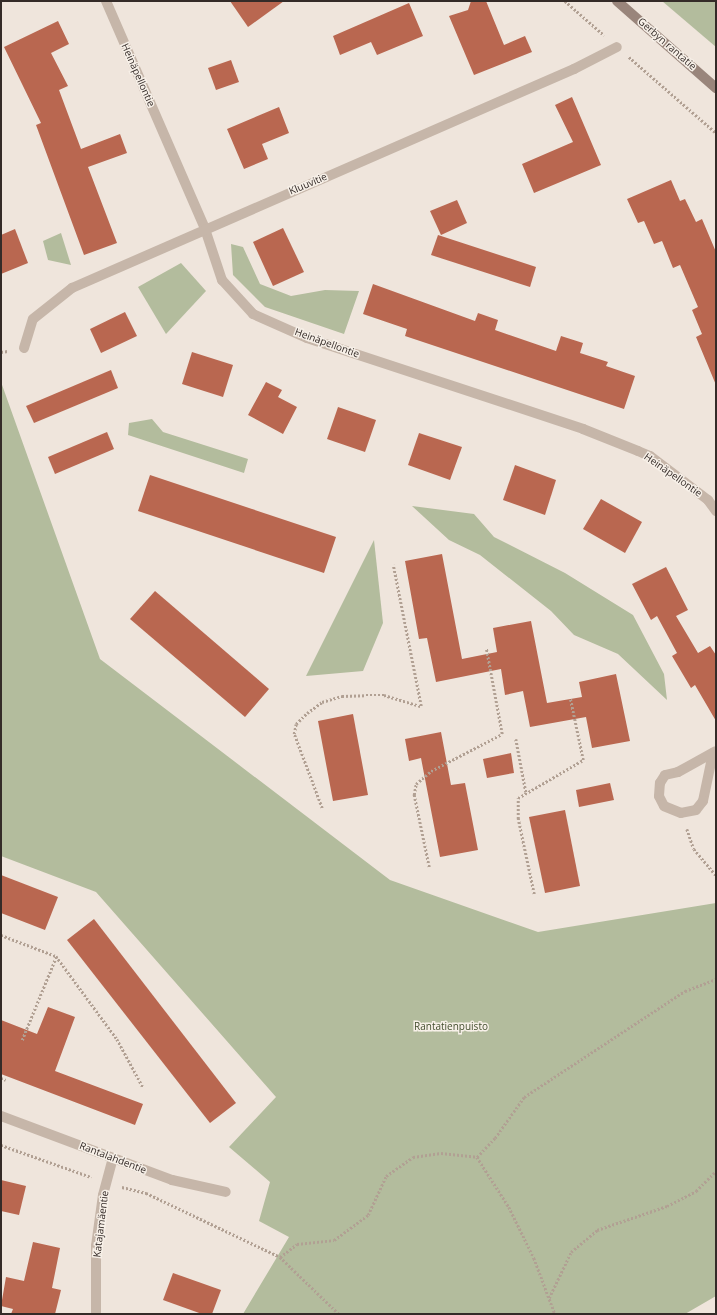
<!DOCTYPE html>
<html>
<head>
<meta charset="utf-8">
<style>
  body { margin:0 }
  #map { position:relative; width:717px; height:1315px; overflow:hidden; background:#efe5dc; font-family:"Open Sans",sans-serif }
  div>[style] { position:absolute }
  .green>* { inset:0; background:#b3bc9d }
  .building>* { inset:0; background:#b96750 }
  .path>* { height:2.5px; margin-top:-1.25px; transform-origin:0; background:repeating-linear-gradient(90deg,#b1a093 0 2px,transparent 0 4px) }
  .street>* { height:10px; margin:-5px; padding:0 5px; transform-origin:5px; border-radius:5px; background:#c6b6a9 }
  .secondary>* { height:10px; margin:-5px; padding:0 5px; transform-origin:5px; border-radius:5px; background:#99857b }
  span { translate:-50% -50%; white-space:nowrap; text-align:center; line-height:1.15; -webkit-text-stroke:3px #f7f0e8; paint-order:stroke }
  .street-label { font-size:10px; color:#342b28 }
  .park-label { font-size:10px; color:#444f2f }
  .frame { position:absolute; inset:0; border:2px solid #342b28; pointer-events:none }
</style>
</head>
<body>
<div id="map">
  <div class="green">
    <div style="clip-path:polygon(662px 1px,716px 1px,716px 47px)"></div>
    <div style="clip-path:polygon(61px 233px,71px 265px,48px 260px,43px 241px)"></div>
    <div style="clip-path:polygon(231px 244px,243px 247px,260px 284px,291px 296px,325px 290px,359px 291px,344px 334px,265px 307px,233px 275px)"></div>
    <div style="clip-path:polygon(181px 263px,206px 291px,166px 334px,138px 287px)"></div>
    <div style="clip-path:polygon(1px 382px,100px 659px,390px 880px,538px 932px,716px 903px,716px 1296px,685px 1314px,243px 1314px,289px 1237px,259px 1221px,270px 1182px,229px 1147px,276px 1097px,96px 892px,1px 856px)"></div>
    <div style="clip-path:polygon(152px 419px,163px 432px,248px 459px,244px 473px,128px 435px,129px 423px)"></div>
    <div style="clip-path:polygon(412px 506px,474px 514px,494px 537px,565px 573px,633px 615px,664px 674px,667px 700px,618px 654px,574px 635px,551px 611px,480px 555px,449px 540px)"></div>
    <div style="clip-path:polygon(374px 540px,383px 623px,363px 671px,306px 676px)"></div>
  </div>
  <div class="building">
    <div style="clip-path:polygon(230px 1px,284px 1px,248px 27px)"></div>
    <div style="clip-path:polygon(471px 1px,486px 1px,504px 45px,525px 36px,532px 52px,474px 75px,449px 16px,468px 10px)"></div>
    <div style="clip-path:polygon(409px 3px,423px 36px,377px 55px,371px 42px,340px 55px,333px 36px)"></div>
    <div style="clip-path:polygon(58px 21px,69px 44px,51px 53px,68px 86px,59px 90px,81px 149px,120px 134px,127px 153px,88px 167px,117px 243px,84px 255px,36px 125px,41px 123px,4px 47px)"></div>
    <div style="clip-path:polygon(231px 60px,239px 82px,216px 90px,208px 68px)"></div>
    <div style="clip-path:polygon(572px 97px,601px 165px,534px 193px,522px 164px,573px 142px,555px 105px)"></div>
    <div style="clip-path:polygon(279px 107px,289px 133px,262px 144px,268px 159px,244px 169px,227px 129px)"></div>
    <div style="clip-path:polygon(671px 180px,680px 201px,685px 199px,696px 222px,702px 219px,716px 252px,716px 385px,696px 337px,702px 334px,692px 310px,698px 307px,680px 265px,673px 268px,662px 241px,654px 244px,644px 221px,638px 223px,627px 199px)"></div>
    <div style="clip-path:polygon(457px 200px,467px 223px,441px 235px,430px 211px)"></div>
    <div style="clip-path:polygon(283px 228px,304px 272px,273px 286px,253px 242px)"></div>
    <div style="clip-path:polygon(15px 229px,28px 263px,1px 274px,1px 235px)"></div>
    <div style="clip-path:polygon(438px 235px,536px 267px,530px 287px,431px 255px)"></div>
    <div style="clip-path:polygon(373px 284px,475px 321px,478px 313px,498px 320px,495px 330px,556px 351px,561px 336px,583px 343px,580px 353px,608px 362px,606px 366px,635px 376px,624px 409px,405px 336px,407px 329px,363px 314px)"></div>
    <div style="clip-path:polygon(125px 312px,137px 336px,101px 353px,90px 329px)"></div>
    <div style="clip-path:polygon(192px 352px,233px 365px,223px 397px,182px 384px)"></div>
    <div style="clip-path:polygon(111px 370px,118px 388px,34px 423px,26px 406px)"></div>
    <div style="clip-path:polygon(266px 382px,282px 390px,278px 397px,297px 407px,283px 434px,248px 415px)"></div>
    <div style="clip-path:polygon(338px 407px,376px 420px,365px 452px,327px 439px)"></div>
    <div style="clip-path:polygon(107px 432px,114px 449px,55px 474px,48px 457px)"></div>
    <div style="clip-path:polygon(419px 433px,462px 447px,450px 480px,408px 465px)"></div>
    <div style="clip-path:polygon(515px 465px,556px 480px,545px 515px,503px 500px)"></div>
    <div style="clip-path:polygon(150px 475px,336px 537px,324px 573px,138px 511px)"></div>
    <div style="clip-path:polygon(601px 499px,642px 522px,625px 553px,583px 529px)"></div>
    <div style="clip-path:polygon(442px 554px,462px 659px,497px 652px,493px 628px,531px 621px,547px 703px,582px 697px,579px 682px,616px 674px,630px 741px,592px 748px,586px 717px,530px 727px,523px 691px,505px 695px,501px 669px,436px 682px,427px 638px,419px 639px,405px 561px)"></div>
    <div style="clip-path:polygon(666px 567px,688px 610px,676px 616px,698px 653px,710px 646px,716px 655px,716px 721px,695px 685px,691px 688px,672px 656px,677px 653px,657px 616px,651px 620px,632px 584px)"></div>
    <div style="clip-path:polygon(155px 591px,269px 689px,245px 717px,130px 619px)"></div>
    <div style="clip-path:polygon(353px 714px,368px 795px,333px 801px,318px 721px)"></div>
    <div style="clip-path:polygon(441px 732px,451px 785px,465px 783px,478px 850px,440px 857px,421px 758px,409px 761px,405px 739px)"></div>
    <div style="clip-path:polygon(511px 753px,514px 773px,487px 778px,483px 759px)"></div>
    <div style="clip-path:polygon(610px 783px,614px 800px,579px 807px,576px 790px)"></div>
    <div style="clip-path:polygon(565px 810px,580px 886px,545px 893px,529px 817px)"></div>
    <div style="clip-path:polygon(1px 875px,58px 897px,45px 930px,1px 913px)"></div>
    <div style="clip-path:polygon(94px 919px,236px 1103px,210px 1123px,67px 940px)"></div>
    <div style="clip-path:polygon(48px 1007px,75px 1017px,55px 1071px,143px 1104px,135px 1125px,1px 1074px,1px 1020px,37px 1034px)"></div>
    <div style="clip-path:polygon(1px 1180px,26px 1186px,19px 1215px,1px 1211px)"></div>
    <div style="clip-path:polygon(33px 1242px,60px 1248px,52px 1288px,61px 1290px,55px 1314px,11px 1314px,13px 1309px,1px 1306px,6px 1277px,24px 1281px)"></div>
    <div style="clip-path:polygon(173px 1273px,221px 1290px,212px 1314px,202px 1314px,163px 1300px)"></div>
  </div>
  <div class="path">
    <div style="left:565px;top:1px;width:52px;rotate:41.1deg"></div>
    <div style="left:629px;top:57px;width:116px;rotate:41.1deg"></div>
    <div style="left:1px;top:352px;width:7px;rotate:-8deg"></div>
    <div style="left:516px;top:739px;width:54px;rotate:79.3deg"></div>
    <div style="left:322px;top:808px;width:79px;rotate:-110.7deg"></div>
    <div style="left:294px;top:734px;width:10px;rotate:-79deg"></div>
    <div style="left:296px;top:724px;width:16px;rotate:-45deg"></div>
    <div style="left:307px;top:713px;width:19px;rotate:-36deg"></div>
    <div style="left:322px;top:702px;width:21px;rotate:-17deg"></div>
    <div style="left:342px;top:696px;width:24px;rotate:-2deg"></div>
    <div style="left:366px;top:695px;width:18px"></div>
    <div style="left:384px;top:695px;width:39px;rotate:17deg"></div>
    <div style="left:421px;top:706px;width:144px;rotate:-101.2deg"></div>
    <div style="left:687px;top:829px;width:21px;rotate:71deg"></div>
    <div style="left:694px;top:849px;width:34px;rotate:50deg"></div>
    <div style="left:429px;top:867px;width:74px;rotate:-101.8deg"></div>
    <div style="left:414px;top:795px;width:11px;rotate:-80deg"></div>
    <div style="left:416px;top:784px;width:20px;rotate:-41deg"></div>
    <div style="left:431px;top:771px;width:80px;rotate:-27.5deg"></div>
    <div style="left:502px;top:734px;width:87px;rotate:-100.5deg"></div>
    <div style="left:534px;top:894px;width:77px;rotate:-102deg"></div>
    <div style="left:518px;top:819px;width:21px;rotate:-90deg"></div>
    <div style="left:518px;top:798px;width:75px;rotate:-30.3deg"></div>
    <div style="left:583px;top:760px;width:63px;rotate:-101.8deg"></div>
    <div style="left:1px;top:935px;width:59px;rotate:20.9deg"></div>
    <div style="left:56px;top:956px;width:103px;rotate:53.7deg"></div>
    <div style="left:117px;top:1039px;width:55px;rotate:61.6deg"></div>
    <div style="left:22px;top:1040px;width:90px;rotate:-67.7deg"></div>
    <div style="left:1px;top:1078px;width:5px;rotate:22deg"></div>
    <div style="left:1px;top:1145px;width:96px;rotate:19.6deg"></div>
    <div style="left:477px;top:1157px;width:59px;rotate:57.4deg"></div>
    <div style="left:509px;top:1207px;width:57px;rotate:63.9deg"></div>
    <div style="left:534px;top:1258px;width:60px;rotate:69.4deg"></div>
    <div style="left:122px;top:1187px;width:25px;rotate:14deg"></div>
    <div style="left:146px;top:1193px;width:148px;rotate:25.5deg"></div>
    <div style="left:280px;top:1257px;width:82px;rotate:44deg"></div>
    <div style="left:280px;top:1257px;width:21px;rotate:-37deg"></div>
    <div style="left:297px;top:1244px;width:37px;rotate:-6deg"></div>
    <div style="left:334px;top:1240px;width:42px;rotate:-36.3deg"></div>
    <div style="left:368px;top:1215px;width:43px;rotate:-65.2deg"></div>
    <div style="left:386px;top:1176px;width:33px;rotate:-35deg"></div>
    <div style="left:413px;top:1157px;width:28px;rotate:-8deg"></div>
    <div style="left:441px;top:1153px;width:36px;rotate:6deg"></div>
    <div style="left:477px;top:1157px;width:26px;rotate:-47deg"></div>
    <div style="left:495px;top:1138px;width:50px;rotate:-54.7deg"></div>
    <div style="left:524px;top:1097px;width:193px;rotate:-33.4deg"></div>
    <div style="left:685px;top:991px;width:33px;rotate:-21deg"></div>
    <div style="left:549px;top:1298px;width:51px;rotate:-64.4deg"></div>
    <div style="left:571px;top:1252px;width:34px;rotate:-40deg"></div>
    <div style="left:597px;top:1230px;width:74px;rotate:-18.9deg"></div>
    <div style="left:667px;top:1206px;width:33px;rotate:-27deg"></div>
    <div style="left:696px;top:1191px;width:28px;rotate:-45deg"></div>
  </div>
  <div class="street">
    <div style="left:106px;top:1px;width:249px;rotate:66.5deg"></div>
    <div style="left:205px;top:229px;width:54px;rotate:71.6deg"></div>
    <div style="left:222px;top:280px;width:46px;rotate:47.6deg"></div>
    <div style="left:253px;top:314px;width:59px;rotate:24deg"></div>
    <div style="left:307px;top:338px;width:291px;rotate:18.2deg"></div>
    <div style="left:583px;top:429px;width:59px;rotate:21.8deg"></div>
    <div style="left:638px;top:451px;width:13px;rotate:23deg"></div>
    <div style="left:650px;top:456px;width:73px;rotate:37.2deg"></div>
    <div style="left:708px;top:500px;width:14px;rotate:54deg"></div>
    <div style="left:24px;top:348px;width:30px;rotate:-73deg"></div>
    <div style="left:33px;top:319px;width:50px;rotate:-38.5deg"></div>
    <div style="left:72px;top:288px;width:548px;rotate:-23.57deg"></div>
    <div style="left:574px;top:69px;width:48px;rotate:-27.1deg"></div>
    <div style="left:713px;top:753px;width:49px;rotate:101.8deg"></div>
    <div style="left:703px;top:801px;width:11px;rotate:128deg"></div>
    <div style="left:696px;top:810px;width:15px;rotate:169deg"></div>
    <div style="left:681px;top:813px;width:18px;rotate:-158deg"></div>
    <div style="left:664px;top:806px;width:11px;rotate:-117deg"></div>
    <div style="left:659px;top:796px;width:13px;rotate:-86deg"></div>
    <div style="left:660px;top:783px;width:9px;rotate:-58deg"></div>
    <div style="left:665px;top:775px;width:13px;rotate:-13deg"></div>
    <div style="left:678px;top:772px;width:43px;rotate:-28.9deg"></div>
    <div style="left:1px;top:1116px;width:183px;rotate:20.5deg"></div>
    <div style="left:172px;top:1180px;width:55px;rotate:12.5deg"></div>
    <div style="left:96px;top:1314px;width:68px;rotate:-90deg"></div>
    <div style="left:96px;top:1246px;width:51px;rotate:-82.2deg"></div>
    <div style="left:103px;top:1195px;width:38px;rotate:-75deg"></div>
  </div>
  <div class="secondary">
    <div style="left:617px;top:1px;width:132px;rotate:41.3deg"></div>
  </div>
  <div class="street-label">
    <span style="left:667px;top:44px;rotate:41deg">Gerbyn rantatie</span>
    <span style="left:138px;top:75px;rotate:66deg">Heinäpellontie</span>
    <span style="left:308px;top:184px;rotate:-23deg">Kluuvitie</span>
    <span style="left:327px;top:343px;rotate:20deg">Heinäpellontie</span>
    <span style="left:673px;top:475px;rotate:35deg">Heinäpellontie</span>
    <span style="left:113px;top:1158px;rotate:21deg">Rantalahdentie</span>
    <span style="left:101px;top:1224px;rotate:-83deg">Katajamäentie</span>
  </div>
  <div class="park-label">
    <span style="left:451px;top:1027px">Rantatienpuisto</span>
  </div>
  <div class="frame"></div>
</div>
</body>
</html>
